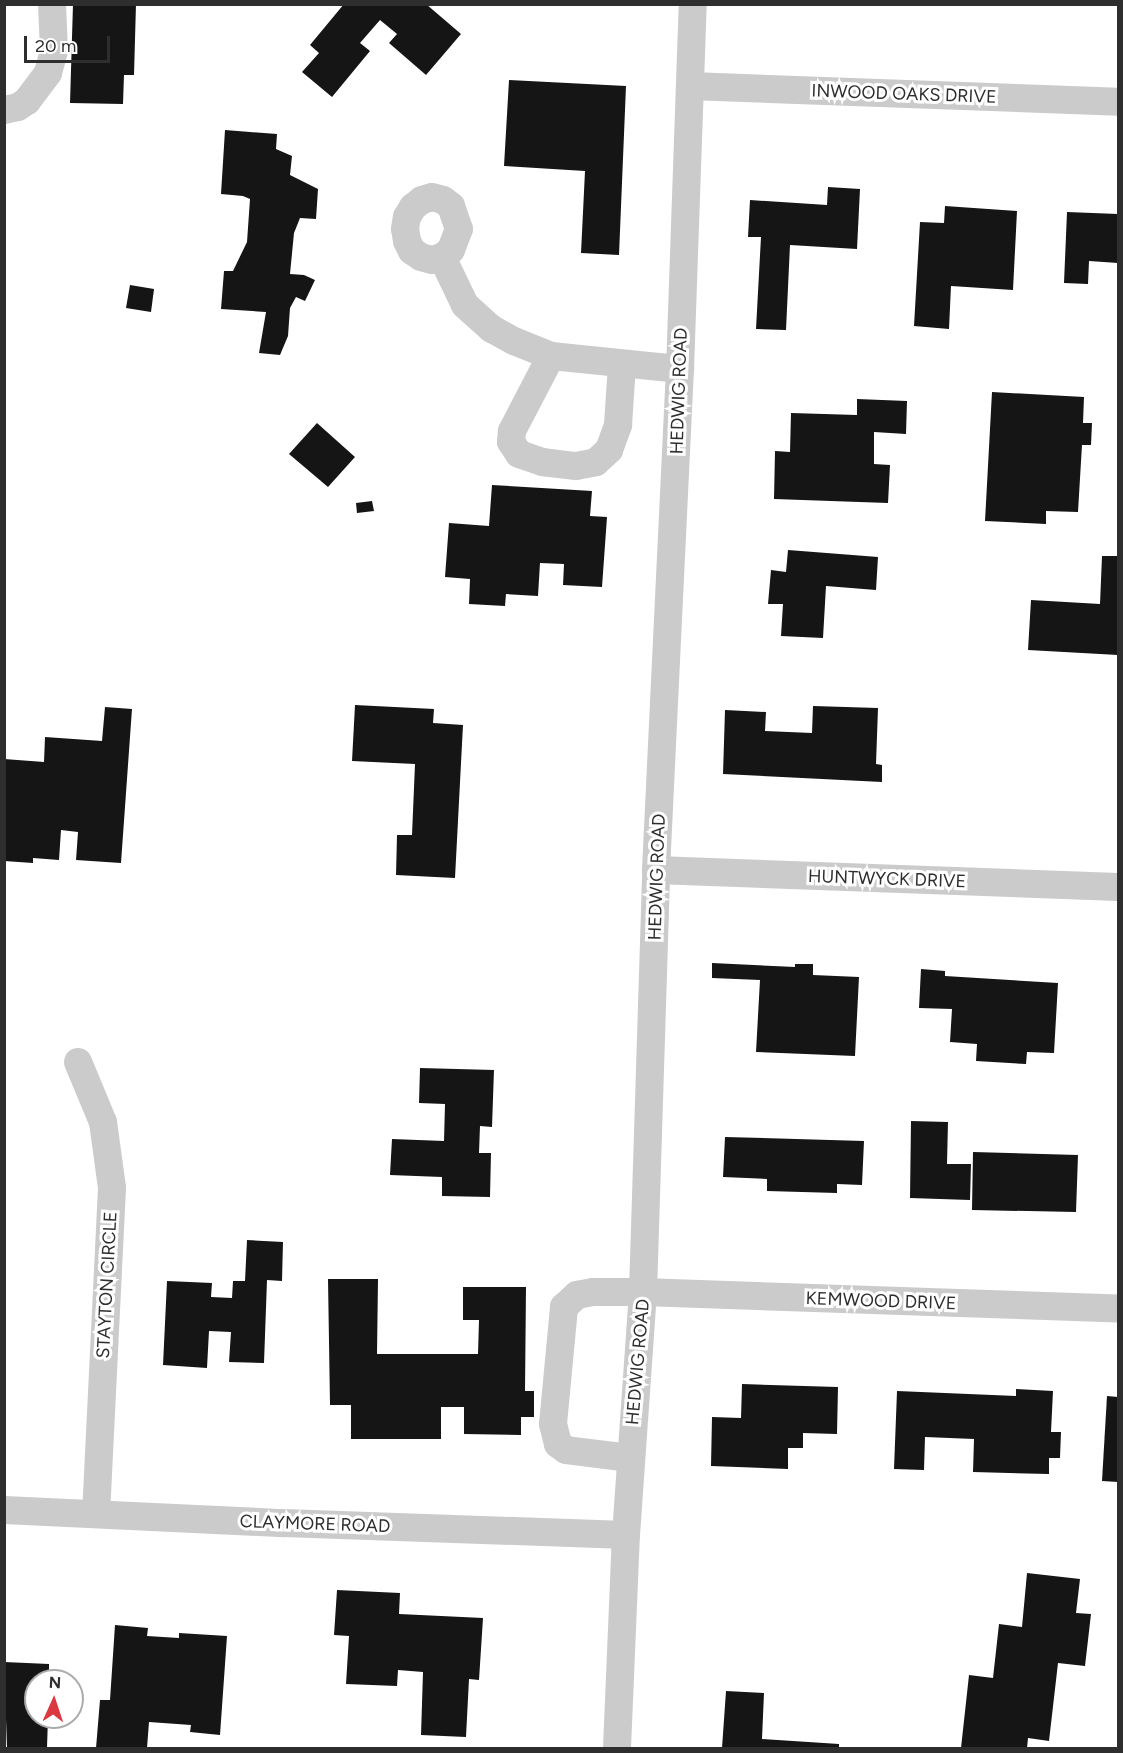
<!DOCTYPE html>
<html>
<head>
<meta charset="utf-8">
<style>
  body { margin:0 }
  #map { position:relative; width:1123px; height:1753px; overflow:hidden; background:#fff; font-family:Figtree,sans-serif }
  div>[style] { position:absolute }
  .building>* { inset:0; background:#151515 }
  .minor>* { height:28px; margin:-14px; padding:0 14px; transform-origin:14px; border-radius:14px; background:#cbcbcb }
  span { translate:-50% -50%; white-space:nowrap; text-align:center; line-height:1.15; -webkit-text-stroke:6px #fff; paint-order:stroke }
  .street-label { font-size:18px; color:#2e2e2e }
  .frame { position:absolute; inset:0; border:6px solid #2e2e2e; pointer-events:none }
  .north { position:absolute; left:24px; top:1669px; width:60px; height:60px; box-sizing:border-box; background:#fff; border:2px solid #ababab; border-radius:50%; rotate:3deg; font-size:16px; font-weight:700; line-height:24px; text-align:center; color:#2e2e2e }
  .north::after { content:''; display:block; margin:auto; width:21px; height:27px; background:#db3942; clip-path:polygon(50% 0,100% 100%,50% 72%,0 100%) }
  .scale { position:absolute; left:24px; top:36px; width:86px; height:27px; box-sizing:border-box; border:3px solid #2e2e2e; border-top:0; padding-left:8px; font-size:18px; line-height:21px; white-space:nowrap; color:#2e2e2e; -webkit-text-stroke:4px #fff; paint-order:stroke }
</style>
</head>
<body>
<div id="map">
  <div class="building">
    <div style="clip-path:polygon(73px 4px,136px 4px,134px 75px,124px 75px,123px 104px,70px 103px)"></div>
    <div style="clip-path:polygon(344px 4px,426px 4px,461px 34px,426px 75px,389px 43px,397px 34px,380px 20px,360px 43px,370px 51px,332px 97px,302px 72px,319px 53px,310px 45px)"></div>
    <div style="clip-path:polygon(509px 80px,626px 86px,619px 255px,581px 253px,585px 171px,504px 166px)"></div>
    <div style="clip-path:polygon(225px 130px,277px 134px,276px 149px,292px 156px,290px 175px,318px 189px,316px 219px,300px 218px,294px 233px,290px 274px,304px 275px,315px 280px,305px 301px,296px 297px,290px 308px,288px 336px,280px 355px,259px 353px,266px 312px,221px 309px,224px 271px,233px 271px,247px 242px,250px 199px,243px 196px,221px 194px)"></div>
    <div style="clip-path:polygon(828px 187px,860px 189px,857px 249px,790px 245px,786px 330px,756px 329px,761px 237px,748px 237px,750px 200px,827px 205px)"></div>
    <div style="clip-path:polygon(945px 206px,1017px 211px,1013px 290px,951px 286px,949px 329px,914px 326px,920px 222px,944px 223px)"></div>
    <div style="clip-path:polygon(1067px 212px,1118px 214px,1118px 263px,1089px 261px,1088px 284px,1064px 283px)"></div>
    <div style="clip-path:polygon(130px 285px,154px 289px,151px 312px,126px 308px)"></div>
    <div style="clip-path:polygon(992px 392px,1084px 397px,1083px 423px,1092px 423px,1091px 445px,1082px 445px,1078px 512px,1046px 511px,1046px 524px,985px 521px)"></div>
    <div style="clip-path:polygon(857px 399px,907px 401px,906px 434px,874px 432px,874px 464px,890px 465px,888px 503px,774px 499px,775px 451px,790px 452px,791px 413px,857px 415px)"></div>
    <div style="clip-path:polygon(317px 423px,355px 457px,328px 487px,289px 454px)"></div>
    <div style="clip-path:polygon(492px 485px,592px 491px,590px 516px,607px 517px,602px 587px,563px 585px,564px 564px,540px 563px,538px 596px,506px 594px,505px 606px,469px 604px,470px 579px,445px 577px,449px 523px,489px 526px)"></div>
    <div style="clip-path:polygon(372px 501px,374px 511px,357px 513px,356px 503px)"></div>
    <div style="clip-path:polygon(788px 550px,878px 557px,876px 590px,826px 586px,823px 638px,781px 636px,783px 604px,768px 604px,771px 570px,786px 572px)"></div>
    <div style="clip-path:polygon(1102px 556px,1118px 556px,1118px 655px,1028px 650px,1031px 600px,1100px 604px)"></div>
    <div style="clip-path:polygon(355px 705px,434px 709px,433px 723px,463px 725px,455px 878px,396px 875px,397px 835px,412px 835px,415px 764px,352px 761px)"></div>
    <div style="clip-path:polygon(813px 706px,878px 708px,876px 764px,882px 765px,882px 782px,723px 774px,725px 710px,766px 712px,765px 731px,812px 733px)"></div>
    <div style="clip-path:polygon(105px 707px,132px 709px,121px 863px,76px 860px,78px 832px,61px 830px,59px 860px,33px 858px,33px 863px,4px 861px,4px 759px,44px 762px,45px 737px,102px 741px)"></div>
    <div style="clip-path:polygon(712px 963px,795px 967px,795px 964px,813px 964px,813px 975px,859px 977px,855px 1056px,756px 1052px,760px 980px,712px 978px)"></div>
    <div style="clip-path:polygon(921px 969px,945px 971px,945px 976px,1058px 983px,1054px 1053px,1027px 1052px,1026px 1064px,976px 1061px,977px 1044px,950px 1042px,952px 1009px,919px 1008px)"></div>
    <div style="clip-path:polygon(420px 1068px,494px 1070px,492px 1127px,480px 1126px,479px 1153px,491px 1153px,490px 1197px,442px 1196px,442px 1177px,390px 1175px,392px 1139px,444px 1141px,445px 1104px,419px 1103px)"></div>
    <div style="clip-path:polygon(911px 1121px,948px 1122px,947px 1164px,971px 1164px,970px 1200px,910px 1198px)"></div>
    <div style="clip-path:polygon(725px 1137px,864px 1141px,862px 1185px,837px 1184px,837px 1193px,767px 1191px,767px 1179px,723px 1177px)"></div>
    <div style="clip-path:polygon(973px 1152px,1078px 1155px,1076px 1212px,972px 1210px)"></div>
    <div style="clip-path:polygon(247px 1240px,283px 1242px,282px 1281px,267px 1280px,264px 1363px,229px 1362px,231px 1332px,209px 1331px,207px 1368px,163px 1365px,167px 1281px,212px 1283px,211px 1297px,232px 1298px,233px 1281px,245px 1281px)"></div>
    <div style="clip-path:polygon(328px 1279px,378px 1279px,377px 1354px,478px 1354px,479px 1320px,463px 1320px,463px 1287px,526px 1287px,525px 1391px,534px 1391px,534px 1417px,521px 1417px,521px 1435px,464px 1434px,464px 1407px,441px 1407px,441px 1439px,351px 1439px,351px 1405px,330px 1405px)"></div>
    <div style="clip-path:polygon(742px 1384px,838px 1387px,837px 1434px,803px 1433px,803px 1448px,788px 1448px,788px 1469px,711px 1466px,712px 1417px,741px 1418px)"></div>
    <div style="clip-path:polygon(1016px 1389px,1053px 1391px,1051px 1432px,1061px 1432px,1060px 1458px,1049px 1458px,1049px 1474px,973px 1472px,974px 1439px,925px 1437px,924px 1470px,894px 1469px,897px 1391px,1016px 1396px)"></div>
    <div style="clip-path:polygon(1107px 1396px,1118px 1397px,1118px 1482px,1102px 1481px)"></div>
    <div style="clip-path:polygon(1027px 1573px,1080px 1579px,1076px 1613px,1091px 1614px,1085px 1666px,1058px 1663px,1049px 1741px,1028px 1738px,1027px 1748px,961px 1748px,969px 1675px,993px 1678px,999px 1624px,1022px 1627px)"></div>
    <div style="clip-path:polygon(337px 1590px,400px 1593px,399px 1614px,483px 1618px,479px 1680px,469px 1679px,466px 1737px,421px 1735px,423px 1672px,398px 1670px,397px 1686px,346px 1684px,349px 1636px,334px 1635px)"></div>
    <div style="clip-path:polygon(115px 1625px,148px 1628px,147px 1636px,179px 1638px,179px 1633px,227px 1636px,220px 1735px,190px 1732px,191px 1725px,149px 1722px,147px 1748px,96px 1748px,100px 1700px,110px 1700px)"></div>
    <div style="clip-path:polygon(4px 1662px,49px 1664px,49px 1681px,36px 1681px,36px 1717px,48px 1717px,47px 1748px,7px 1748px)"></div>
    <div style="clip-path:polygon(726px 1691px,764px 1693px,762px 1739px,839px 1744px,839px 1748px,722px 1748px)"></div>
  </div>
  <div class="minor">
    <div style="left:690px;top:86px;width:428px;rotate:2.1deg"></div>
    <div style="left:4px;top:110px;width:14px;rotate:-12deg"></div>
    <div style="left:18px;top:107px;width:11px;rotate:-34deg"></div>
    <div style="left:27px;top:101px;width:35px;rotate:-53deg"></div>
    <div style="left:48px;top:73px;width:24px;rotate:-75deg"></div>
    <div style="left:54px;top:50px;width:46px;rotate:-92.5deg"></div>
    <div style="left:432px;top:197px;width:11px;rotate:15deg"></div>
    <div style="left:443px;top:200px;width:10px;rotate:37deg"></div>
    <div style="left:451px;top:206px;width:24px;rotate:71deg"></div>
    <div style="left:459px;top:229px;width:22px;rotate:111deg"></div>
    <div style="left:451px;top:250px;width:11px;rotate:142deg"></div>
    <div style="left:442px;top:257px;width:10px;rotate:163deg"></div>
    <div style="left:432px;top:260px;width:11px;rotate:-165deg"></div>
    <div style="left:421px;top:257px;width:11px;rotate:-146deg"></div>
    <div style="left:412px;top:251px;width:11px;rotate:-117deg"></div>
    <div style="left:407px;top:241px;width:12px;rotate:-99deg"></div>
    <div style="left:405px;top:229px;width:12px;rotate:-81deg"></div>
    <div style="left:407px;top:217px;width:12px;rotate:-59deg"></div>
    <div style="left:413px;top:207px;width:11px;rotate:-38deg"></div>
    <div style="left:422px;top:200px;width:10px;rotate:-17deg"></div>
    <div style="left:442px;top:257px;width:53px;rotate:64.4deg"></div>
    <div style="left:465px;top:305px;width:36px;rotate:42deg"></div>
    <div style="left:492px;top:329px;width:25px;rotate:29deg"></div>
    <div style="left:514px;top:341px;width:40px;rotate:22deg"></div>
    <div style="left:551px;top:356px;width:130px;rotate:5.8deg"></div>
    <div style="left:551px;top:356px;width:85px;rotate:117.5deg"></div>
    <div style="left:512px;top:431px;width:11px;rotate:95deg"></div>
    <div style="left:511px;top:442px;width:14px;rotate:56deg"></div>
    <div style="left:519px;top:454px;width:24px;rotate:19deg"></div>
    <div style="left:542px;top:462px;width:34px;rotate:7deg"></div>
    <div style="left:576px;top:466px;width:20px;rotate:-11deg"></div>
    <div style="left:596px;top:462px;width:18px;rotate:-43deg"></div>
    <div style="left:609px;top:450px;width:27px;rotate:-70deg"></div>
    <div style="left:618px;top:425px;width:61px;rotate:-86.2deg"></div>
    <div style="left:656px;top:870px;width:462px;rotate:2.1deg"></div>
    <div style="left:78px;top:1062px;width:65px;rotate:67.4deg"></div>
    <div style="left:103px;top:1122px;width:67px;rotate:82.2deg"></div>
    <div style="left:112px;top:1188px;width:326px;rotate:92.8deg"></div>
    <div style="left:630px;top:1458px;width:64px;rotate:-172.9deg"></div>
    <div style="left:566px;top:1450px;width:10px;rotate:-143deg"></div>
    <div style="left:558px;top:1444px;width:21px;rotate:-104deg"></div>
    <div style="left:553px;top:1424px;width:118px;rotate:-84.6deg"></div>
    <div style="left:564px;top:1307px;width:18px;rotate:-43deg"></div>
    <div style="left:577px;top:1295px;width:16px;rotate:-11deg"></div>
    <div style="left:593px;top:1292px;width:50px"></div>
    <div style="left:643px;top:1292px;width:475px;rotate:2deg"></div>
    <div style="left:4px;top:1510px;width:280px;rotate:2.7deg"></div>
    <div style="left:284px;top:1523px;width:342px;rotate:2deg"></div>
    <div style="left:617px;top:1748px;width:213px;rotate:-87.6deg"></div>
    <div style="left:626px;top:1535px;width:244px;rotate:-86deg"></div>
    <div style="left:643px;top:1292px;width:422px;rotate:-88.2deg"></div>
    <div style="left:656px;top:870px;width:502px;rotate:-87.26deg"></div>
    <div style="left:680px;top:369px;width:365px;rotate:-88deg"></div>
  </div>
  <div class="street-label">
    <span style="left:904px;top:94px;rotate:2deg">INWOOD OAKS DRIVE</span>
    <span style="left:679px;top:391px;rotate:-88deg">HEDWIG ROAD</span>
    <span style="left:657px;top:877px;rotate:-88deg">HEDWIG ROAD</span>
    <span style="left:887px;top:879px;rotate:2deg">HUNTWYCK DRIVE</span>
    <span style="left:107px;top:1285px;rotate:-87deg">STAYTON CIRCLE</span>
    <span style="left:881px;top:1301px;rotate:2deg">KEMWOOD DRIVE</span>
    <span style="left:638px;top:1362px;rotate:-85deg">HEDWIG ROAD</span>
    <span style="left:315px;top:1524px;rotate:2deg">CLAYMORE ROAD</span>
  </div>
  <div class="frame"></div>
  <div class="north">N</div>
  <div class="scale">20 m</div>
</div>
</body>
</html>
